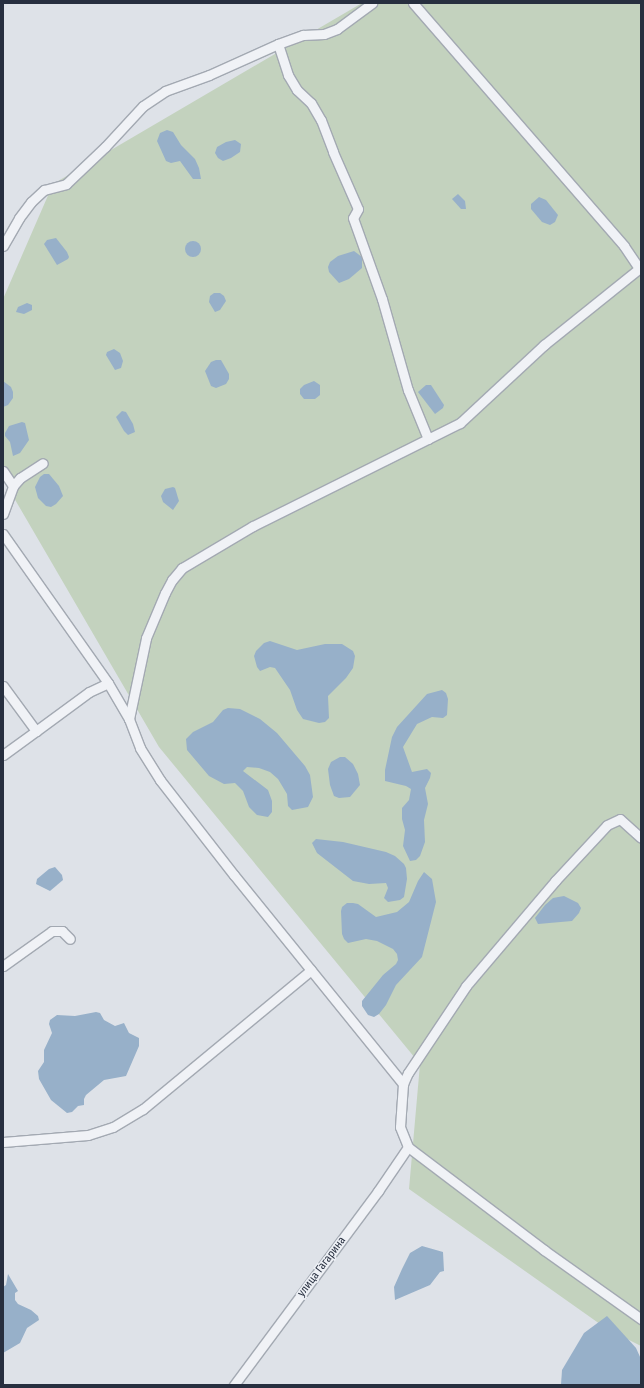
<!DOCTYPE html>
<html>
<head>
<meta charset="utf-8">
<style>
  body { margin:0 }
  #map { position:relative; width:644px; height:1388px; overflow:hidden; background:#dee2e8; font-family:"Fira Sans Condensed",sans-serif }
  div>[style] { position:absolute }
  .green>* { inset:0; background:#c3d2be }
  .water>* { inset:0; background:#97b0c9 }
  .round { border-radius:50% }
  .roads { filter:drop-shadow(1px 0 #a3a9b2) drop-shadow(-1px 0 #a3a9b2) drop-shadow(0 1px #a3a9b2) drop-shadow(0 -1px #a3a9b2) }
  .minor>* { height:9px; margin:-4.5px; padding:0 4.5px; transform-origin:4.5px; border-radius:4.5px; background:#f0f2f6 }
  span { translate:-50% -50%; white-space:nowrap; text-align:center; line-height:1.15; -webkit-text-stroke:3px #edf0f5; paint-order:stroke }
  .street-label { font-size:11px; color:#272f3f }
  .frame { position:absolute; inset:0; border:4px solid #272f3f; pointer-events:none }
</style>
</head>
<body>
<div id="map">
  <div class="green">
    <div style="clip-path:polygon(362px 3px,641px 3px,641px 1346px,607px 1329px,409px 1189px,420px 1064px,159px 747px,3px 479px,3px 299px,53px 184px)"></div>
  </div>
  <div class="water">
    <div style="clip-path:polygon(167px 130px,173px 132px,181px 145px,195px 159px,199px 168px,201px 179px,193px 179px,180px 161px,171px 163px,166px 161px,157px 141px,160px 133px)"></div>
    <div style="clip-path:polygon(235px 140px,241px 144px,240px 152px,231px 158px,223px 161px,218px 158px,215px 153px,217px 147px,226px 142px)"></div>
    <div style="clip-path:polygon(458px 194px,465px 201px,466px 209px,461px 209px,452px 199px)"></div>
    <div style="clip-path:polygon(539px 197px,546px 200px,558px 215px,555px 222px,550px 225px,542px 222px,531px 209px,531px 204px)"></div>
    <div style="clip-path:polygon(56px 238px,67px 252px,69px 257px,68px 259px,57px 265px,44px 244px,47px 240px)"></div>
    <div class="round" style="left:185px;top:241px;width:16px;height:16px"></div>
    <div style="clip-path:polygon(354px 251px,362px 257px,362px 268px,349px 279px,339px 283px,329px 272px,328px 267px,330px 262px,338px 256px)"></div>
    <div style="clip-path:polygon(214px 293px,220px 293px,224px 296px,226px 301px,220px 310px,215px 312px,209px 302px,210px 296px)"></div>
    <div style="clip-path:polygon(27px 303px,32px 305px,32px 310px,24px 314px,16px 312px,18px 307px)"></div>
    <div style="clip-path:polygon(114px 349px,120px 353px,123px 361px,121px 368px,115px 370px,106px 355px,107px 352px)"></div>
    <div style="clip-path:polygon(216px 360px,221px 360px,229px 374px,229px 379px,226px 384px,216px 388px,211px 386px,205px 371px,211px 362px)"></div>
    <div style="clip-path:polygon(3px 381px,11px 387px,13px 392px,13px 398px,8px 405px,3px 407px)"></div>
    <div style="clip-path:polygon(314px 381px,320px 385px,320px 395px,315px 399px,304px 399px,300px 394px,300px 389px,304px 385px)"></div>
    <div style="clip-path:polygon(426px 385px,431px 385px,444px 405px,443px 408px,435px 414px,418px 392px)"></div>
    <div style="clip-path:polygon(122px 411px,126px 412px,133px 424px,135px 432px,128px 435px,124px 431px,116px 417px)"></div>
    <div style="clip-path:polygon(22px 422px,25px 423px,29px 440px,20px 453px,13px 456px,10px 442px,5px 436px,5px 433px,9px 426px)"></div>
    <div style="clip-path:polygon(44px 474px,49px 474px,59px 486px,63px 496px,56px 504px,51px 507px,46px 506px,38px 498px,35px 487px,40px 477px)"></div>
    <div style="clip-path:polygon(173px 487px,175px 488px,179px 501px,173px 510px,163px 502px,161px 496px,165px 489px)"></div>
    <div style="clip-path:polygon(270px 641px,297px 650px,325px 644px,342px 644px,353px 651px,355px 656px,353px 668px,346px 678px,328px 696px,329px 718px,325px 722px,319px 723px,303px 719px,297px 710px,290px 690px,275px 668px,270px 667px,260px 671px,257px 667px,254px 656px,256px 651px,264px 643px)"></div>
    <div style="clip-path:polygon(442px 690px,446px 693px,448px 699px,447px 715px,443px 718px,432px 717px,417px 724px,403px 747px,412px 772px,427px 769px,431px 773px,430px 778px,425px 788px,428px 804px,424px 820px,425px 842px,420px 856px,416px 860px,410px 861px,403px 846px,405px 830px,402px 819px,402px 808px,409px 800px,411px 789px,406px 786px,385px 781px,385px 770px,392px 737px,397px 727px,427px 694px)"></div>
    <div style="clip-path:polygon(228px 708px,240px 709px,260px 719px,277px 733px,305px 766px,310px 775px,313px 797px,308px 807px,292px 810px,288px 806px,287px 794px,278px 779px,270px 772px,259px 768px,247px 767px,243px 771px,268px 790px,272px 801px,272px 812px,268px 817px,257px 815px,249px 807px,243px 791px,235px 783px,224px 784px,209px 776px,187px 750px,186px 739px,193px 732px,213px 722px,223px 710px)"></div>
    <div style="clip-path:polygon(340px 757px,345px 757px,353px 764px,358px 774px,360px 785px,350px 797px,339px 798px,334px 796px,330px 785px,328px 769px,331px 762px)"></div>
    <div style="clip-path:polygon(316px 839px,343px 842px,386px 852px,395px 856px,404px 864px,406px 868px,407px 879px,404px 897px,400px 900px,388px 902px,384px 898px,388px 888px,386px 883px,369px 884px,353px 881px,317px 853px,312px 843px)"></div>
    <div style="clip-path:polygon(55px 867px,62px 875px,63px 880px,50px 891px,36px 884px,37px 879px,49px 869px)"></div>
    <div style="clip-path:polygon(424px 872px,432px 879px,436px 902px,422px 957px,396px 985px,386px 1005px,379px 1014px,374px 1017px,368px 1015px,362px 1006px,362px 1001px,383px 975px,396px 964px,398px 960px,397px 954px,393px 949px,377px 941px,366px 939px,348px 943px,344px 939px,342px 934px,341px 911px,342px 907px,347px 903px,353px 903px,358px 904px,376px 917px,397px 912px,409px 902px,418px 881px)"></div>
    <div style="clip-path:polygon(564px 896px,578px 903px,581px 908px,579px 913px,572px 921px,538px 924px,535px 918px,545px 905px,553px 898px)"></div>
    <div style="clip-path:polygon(96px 1012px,100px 1013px,104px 1020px,115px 1026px,124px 1023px,129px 1033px,139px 1038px,139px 1046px,126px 1076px,104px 1080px,86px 1095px,84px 1099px,84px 1105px,78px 1106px,72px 1112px,67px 1113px,51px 1100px,39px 1079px,38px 1071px,44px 1062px,44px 1050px,52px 1033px,49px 1024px,50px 1020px,57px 1015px,75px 1016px)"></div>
    <div style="clip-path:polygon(422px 1246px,443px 1252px,444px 1271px,440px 1272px,430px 1285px,395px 1300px,394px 1287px,402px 1269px,410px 1253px)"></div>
    <div style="clip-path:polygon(8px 1274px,18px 1291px,15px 1293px,15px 1300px,18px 1304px,31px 1310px,38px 1316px,39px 1320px,27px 1328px,20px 1343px,3px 1353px,3px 1287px,6px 1285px)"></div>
    <div style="clip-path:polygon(607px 1316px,636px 1348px,641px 1359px,641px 1385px,561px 1385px,562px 1370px,584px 1333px)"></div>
  </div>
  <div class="roads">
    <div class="minor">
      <div style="left:413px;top:3px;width:322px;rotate:49deg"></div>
      <div style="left:624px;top:246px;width:27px;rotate:56deg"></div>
      <div style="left:278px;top:44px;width:33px;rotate:72deg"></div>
      <div style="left:288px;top:75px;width:17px;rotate:59deg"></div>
      <div style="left:297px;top:90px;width:19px;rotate:43deg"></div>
      <div style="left:311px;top:103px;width:20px;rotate:60deg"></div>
      <div style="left:321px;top:120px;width:34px;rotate:69deg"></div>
      <div style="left:333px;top:152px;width:62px;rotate:66.3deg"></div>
      <div style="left:358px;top:209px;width:10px;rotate:119deg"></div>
      <div style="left:353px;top:218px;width:86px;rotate:70.3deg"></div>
      <div style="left:382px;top:299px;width:95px;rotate:74.1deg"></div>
      <div style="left:408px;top:390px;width:53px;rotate:67.8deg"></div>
      <div style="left:3px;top:246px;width:32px;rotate:-60deg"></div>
      <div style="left:19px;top:218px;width:20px;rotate:-53deg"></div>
      <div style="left:31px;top:202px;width:18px;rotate:-43deg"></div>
      <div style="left:44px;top:190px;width:23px;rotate:-15deg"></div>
      <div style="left:66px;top:184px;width:54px;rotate:-43.5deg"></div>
      <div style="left:105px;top:147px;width:56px;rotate:-47.2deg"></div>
      <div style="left:143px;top:106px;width:27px;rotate:-34deg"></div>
      <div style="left:165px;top:91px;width:47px;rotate:-20deg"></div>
      <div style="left:209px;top:75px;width:76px;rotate:-24.2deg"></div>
      <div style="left:278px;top:44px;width:27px;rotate:-20deg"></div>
      <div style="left:303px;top:35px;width:21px;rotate:-3deg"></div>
      <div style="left:324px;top:34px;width:14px;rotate:-21deg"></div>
      <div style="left:337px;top:29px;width:44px;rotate:-36.6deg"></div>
      <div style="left:3px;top:471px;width:18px;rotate:56deg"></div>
      <div style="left:3px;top:514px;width:30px;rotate:-70deg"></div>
      <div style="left:13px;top:486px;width:11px;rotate:-49deg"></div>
      <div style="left:20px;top:478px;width:27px;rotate:-33deg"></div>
      <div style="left:3px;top:534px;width:182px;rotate:54.8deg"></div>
      <div style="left:3px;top:686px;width:56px;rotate:53.7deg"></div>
      <div style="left:36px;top:731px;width:66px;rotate:-36.3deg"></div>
      <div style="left:89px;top:692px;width:21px;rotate:-25deg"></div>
      <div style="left:108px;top:683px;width:42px;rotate:59.7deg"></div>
      <div style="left:129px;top:719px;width:31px;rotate:69deg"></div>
      <div style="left:140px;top:748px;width:38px;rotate:58deg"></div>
      <div style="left:160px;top:780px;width:120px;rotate:52.1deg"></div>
      <div style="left:234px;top:875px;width:269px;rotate:51deg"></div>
      <div style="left:403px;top:1084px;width:43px;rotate:94deg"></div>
      <div style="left:400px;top:1127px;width:22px;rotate:68deg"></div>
      <div style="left:408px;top:1147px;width:171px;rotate:37.1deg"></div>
      <div style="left:544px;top:1250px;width:119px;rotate:35.4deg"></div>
      <div style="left:129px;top:719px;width:83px;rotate:-78.1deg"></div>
      <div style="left:146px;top:638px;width:49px;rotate:-67.1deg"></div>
      <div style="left:165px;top:593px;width:15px;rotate:-62deg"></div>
      <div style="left:172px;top:580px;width:16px;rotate:-50deg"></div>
      <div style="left:182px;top:568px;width:82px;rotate:-30.6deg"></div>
      <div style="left:253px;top:526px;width:231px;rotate:-26.5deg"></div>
      <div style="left:460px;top:423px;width:115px;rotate:-42.9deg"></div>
      <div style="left:544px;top:345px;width:124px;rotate:-38.8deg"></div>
      <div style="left:3px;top:755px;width:41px;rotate:-36deg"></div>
      <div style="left:3px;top:966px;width:60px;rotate:-35.5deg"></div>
      <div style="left:52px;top:931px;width:10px"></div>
      <div style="left:62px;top:931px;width:11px;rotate:45deg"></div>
      <div style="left:403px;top:1084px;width:12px;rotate:-66deg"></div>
      <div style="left:408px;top:1073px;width:105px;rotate:-56.3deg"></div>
      <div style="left:466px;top:986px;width:138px;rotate:-49.7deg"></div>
      <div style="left:555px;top:881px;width:76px;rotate:-47.1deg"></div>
      <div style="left:607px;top:825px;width:14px;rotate:-25deg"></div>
      <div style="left:620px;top:819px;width:28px;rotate:42deg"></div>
      <div style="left:3px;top:1142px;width:85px;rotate:-4.7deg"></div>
      <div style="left:88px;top:1135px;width:26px;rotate:-18deg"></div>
      <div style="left:113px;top:1127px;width:35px;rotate:-31deg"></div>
      <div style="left:143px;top:1109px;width:218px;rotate:-39.6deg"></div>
      <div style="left:234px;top:1385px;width:242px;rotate:-53.4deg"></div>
      <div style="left:378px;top:1191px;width:53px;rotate:-55.7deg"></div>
    </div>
  </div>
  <div class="street-label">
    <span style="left:322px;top:1267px;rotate:-53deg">улица Гагарина</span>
  </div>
  <div class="frame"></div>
</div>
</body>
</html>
